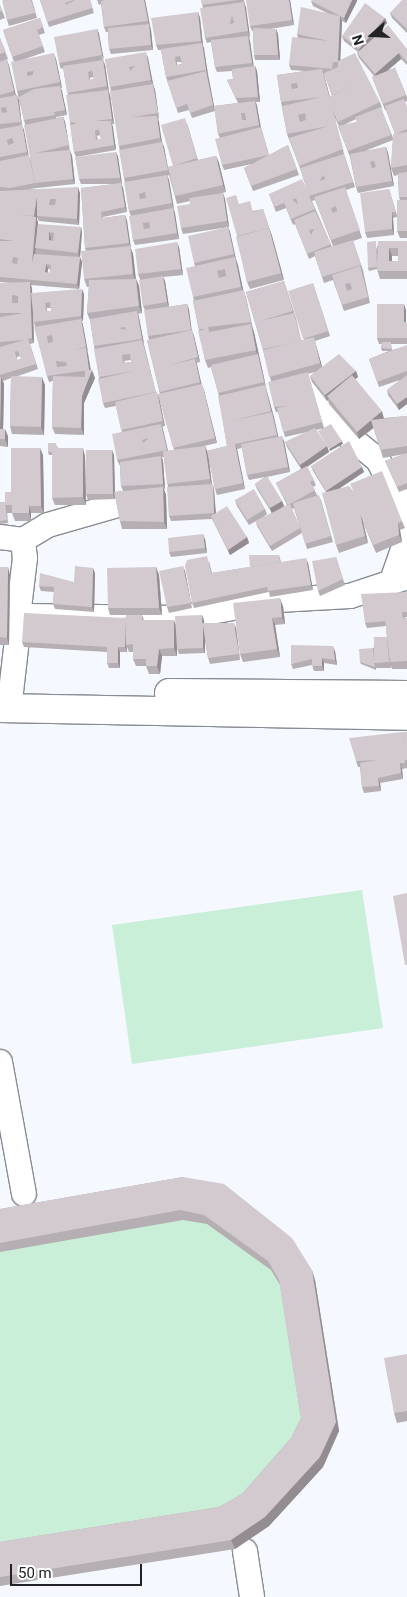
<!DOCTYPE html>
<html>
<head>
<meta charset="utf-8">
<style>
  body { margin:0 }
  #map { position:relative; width:407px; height:1597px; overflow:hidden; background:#f5f9ff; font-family:Roboto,sans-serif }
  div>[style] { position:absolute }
  .green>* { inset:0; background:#c9efd8 }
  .roads { filter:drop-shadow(1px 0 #888c93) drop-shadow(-1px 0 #888c93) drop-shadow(0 1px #888c93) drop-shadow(0 -1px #888c93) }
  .minor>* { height:24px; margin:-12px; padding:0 12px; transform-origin:12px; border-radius:12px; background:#fff }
  .major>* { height:28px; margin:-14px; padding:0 14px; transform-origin:14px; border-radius:14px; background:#fff }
  .wall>* { inset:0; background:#b5aeb2 }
  .shaded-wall>* { inset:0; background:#938d91 }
  .building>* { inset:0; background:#d2cacf }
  span { translate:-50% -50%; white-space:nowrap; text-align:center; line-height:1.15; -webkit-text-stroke:5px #fff; paint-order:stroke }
  .north { position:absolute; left:347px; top:10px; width:50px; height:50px; -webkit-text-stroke:4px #fff; paint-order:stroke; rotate:251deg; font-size:14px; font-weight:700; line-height:20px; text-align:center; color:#212326 }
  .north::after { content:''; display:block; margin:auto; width:18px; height:22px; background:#212326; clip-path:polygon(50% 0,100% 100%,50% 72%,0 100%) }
  .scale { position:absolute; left:10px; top:1564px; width:132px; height:22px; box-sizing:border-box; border:2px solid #212326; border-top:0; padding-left:6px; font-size:15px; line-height:18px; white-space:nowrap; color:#212326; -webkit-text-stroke:4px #fff; paint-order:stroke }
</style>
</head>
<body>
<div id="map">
  <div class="green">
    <div style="clip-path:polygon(362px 890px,383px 1028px,132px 1064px,112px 925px)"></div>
    <div style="clip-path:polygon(186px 1186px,296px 1248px,315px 1280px,339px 1431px,269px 1526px,0 1586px,0 1219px)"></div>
  </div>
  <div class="roads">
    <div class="minor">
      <div style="left:312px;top:382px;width:50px;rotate:61.4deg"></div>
      <div style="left:336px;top:426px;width:54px;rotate:39deg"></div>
      <div style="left:378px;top:460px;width:52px;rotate:62.4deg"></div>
      <div style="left:402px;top:506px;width:24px;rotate:78deg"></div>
      <div style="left:0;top:537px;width:23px;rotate:7deg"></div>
      <div style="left:23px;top:540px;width:18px;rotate:84deg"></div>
      <div style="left:25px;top:558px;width:50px;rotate:96.8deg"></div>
      <div style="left:19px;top:608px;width:10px;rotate:53deg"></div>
      <div style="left:25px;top:616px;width:152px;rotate:0.8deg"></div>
      <div style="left:177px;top:618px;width:103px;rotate:-10.1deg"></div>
      <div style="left:278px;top:600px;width:72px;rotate:-3.2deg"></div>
      <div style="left:350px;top:596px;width:60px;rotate:-18.4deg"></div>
      <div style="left:23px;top:540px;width:29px;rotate:-31deg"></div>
      <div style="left:48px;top:525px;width:69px;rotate:-16.1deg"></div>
      <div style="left:393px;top:578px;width:42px;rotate:-70.7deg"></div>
      <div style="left:11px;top:692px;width:80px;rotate:-83.5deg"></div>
      <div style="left:0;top:1062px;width:134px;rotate:79.7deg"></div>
      <div style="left:245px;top:1551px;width:47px;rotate:81.3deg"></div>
    </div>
    <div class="major">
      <div style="left:169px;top:693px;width:238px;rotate:0.5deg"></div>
      <div style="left:0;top:708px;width:407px;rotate:1.1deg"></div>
    </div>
  </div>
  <div class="wall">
    <div style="clip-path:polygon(3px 0,32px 0,37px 18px,9px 26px,7px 20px)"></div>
    <div style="clip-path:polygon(40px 0,90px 0,94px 13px,49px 27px)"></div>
    <div style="clip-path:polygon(97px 0,145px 0,151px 30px,153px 50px,111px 54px,109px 49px,108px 32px,106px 32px,104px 27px,101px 4px,99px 5px)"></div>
    <div style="clip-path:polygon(evenodd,201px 0,244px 0,250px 37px,249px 37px,250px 41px,253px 66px,255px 66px,257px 71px,260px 102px,256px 102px,257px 106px,261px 127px,269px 155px,288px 145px,299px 175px,253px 191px,244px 168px,252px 164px,224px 170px,222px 165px,220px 138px,218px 134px,215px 111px,192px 118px,189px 110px,178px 113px,166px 77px,161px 50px,158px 50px,156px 45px,198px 12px,200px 18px,203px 46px,214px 106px,238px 103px,227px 80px,233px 79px,232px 71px,217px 72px,215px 67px,211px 42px,207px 43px,205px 38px,203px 8px,201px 0,177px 62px,181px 62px,182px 64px,177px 65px,177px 62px)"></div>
    <div style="clip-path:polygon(290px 0,294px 25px,270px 29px,276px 29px,278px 34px,280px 60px,255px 60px,254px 55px,253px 31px,252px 31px,250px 26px)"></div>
    <div style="clip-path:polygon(407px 0,407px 33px,392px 18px,390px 13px)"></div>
    <div style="clip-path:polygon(evenodd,311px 1px,357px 1px,346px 23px,342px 21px,340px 59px,380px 102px,382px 108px,381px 108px,393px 138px,395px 134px,386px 110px,385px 110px,372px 77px,374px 76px,359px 58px,357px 53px,358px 52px,344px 41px,342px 36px,385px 18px,387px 23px,377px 35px,407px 49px,407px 65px,401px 59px,386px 71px,395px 68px,407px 97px,407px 101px,405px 102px,407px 108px,407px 238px,400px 238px,397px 231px,397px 217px,393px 218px,394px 235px,367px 238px,365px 232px,389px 189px,397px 215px,400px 200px,399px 197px,398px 175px,394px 176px,391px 168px,393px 140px,365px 151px,386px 147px,388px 153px,394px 186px,358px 193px,356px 187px,350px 157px,338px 126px,339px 126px,334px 116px,344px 154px,355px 187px,346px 190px,362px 238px,353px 241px,363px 270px,370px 303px,344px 311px,333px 280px,324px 283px,315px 256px,309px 259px,295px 224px,293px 225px,286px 208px,276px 212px,269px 194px,307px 190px,300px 168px,287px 134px,281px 102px,277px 75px,305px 71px,291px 70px,289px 65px,298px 38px,297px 34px,327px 13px,313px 6px,311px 1px,323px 73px,324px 73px,332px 96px,330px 97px,323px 73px,311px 1px,356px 119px,357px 122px,344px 125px,356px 119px,311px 1px,315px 200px,333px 246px,332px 247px,312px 201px,315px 200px)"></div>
    <div style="clip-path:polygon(0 5px,5px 18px,0 20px)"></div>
    <div style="clip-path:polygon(evenodd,40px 18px,45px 33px,39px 35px,45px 52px,19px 61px,56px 59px,62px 88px,61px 88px,67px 115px,56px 117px,56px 118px,63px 117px,65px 122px,70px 151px,72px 156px,75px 184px,37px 188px,36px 184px,37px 188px,30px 189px,80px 193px,79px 225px,39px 221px,37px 217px,37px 219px,38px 223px,37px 231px,81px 227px,82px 232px,80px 257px,82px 262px,79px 289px,31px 285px,32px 293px,84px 294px,83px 321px,82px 321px,91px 370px,95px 378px,84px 403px,84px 435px,55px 434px,52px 427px,53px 381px,49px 382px,47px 376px,34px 322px,33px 307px,34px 343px,30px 344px,38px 369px,15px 377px,45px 385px,44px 435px,12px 434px,10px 426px,11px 378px,3px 381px,4px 384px,3px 429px,8px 436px,8px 447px,0 446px,0 283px,11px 283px,0 282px,0 62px,7px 60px,9px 66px,16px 95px,17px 95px,19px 101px,22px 127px,28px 155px,31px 160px,25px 124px,17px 91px,14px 62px,3px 30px,40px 18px,48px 269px,50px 269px,50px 273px,47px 272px,48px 269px,40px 18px,47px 308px,51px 308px,51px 311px,47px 311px,47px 308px,40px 18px,20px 356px,21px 359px,17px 360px,17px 357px,20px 356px)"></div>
    <div style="clip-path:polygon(evenodd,97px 29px,99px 34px,103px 60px,105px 65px,109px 92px,110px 95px,114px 124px,112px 124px,116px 150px,76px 157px,74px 152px,70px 122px,68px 95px,63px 68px,61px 69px,59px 63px,97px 29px,93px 77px,94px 79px,90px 80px,90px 78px,93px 77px,97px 29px,100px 135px,101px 139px,98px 140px,97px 136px,100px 135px)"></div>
    <div style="clip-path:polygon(0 38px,8px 59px,0 62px)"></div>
    <div style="clip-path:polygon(148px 58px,153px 84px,155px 90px,159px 118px,158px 119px,162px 142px,164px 147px,168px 167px,173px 166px,187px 123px,198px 160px,216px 156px,219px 163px,226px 192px,218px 194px,223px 193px,225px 199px,229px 227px,183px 234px,181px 228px,190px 204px,190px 201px,177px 204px,169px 175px,167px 176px,169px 180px,179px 239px,135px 245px,133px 240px,131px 216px,129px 211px,125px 182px,124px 178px,119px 146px,111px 91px,105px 59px)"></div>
    <div style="clip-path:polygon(evenodd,116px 152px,118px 157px,122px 184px,121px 184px,123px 188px,127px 212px,103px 217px,103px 218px,125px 215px,127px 221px,130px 246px,133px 254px,136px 279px,139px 286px,142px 313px,138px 314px,144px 344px,156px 393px,159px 398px,165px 426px,162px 427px,168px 451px,174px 450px,158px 394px,160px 394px,147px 340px,149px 340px,148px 336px,145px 310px,143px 306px,140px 279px,138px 274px,179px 247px,183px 275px,163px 277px,165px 281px,169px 307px,187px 304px,189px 310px,192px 331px,194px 336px,200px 362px,196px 363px,217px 443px,204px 446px,205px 446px,207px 451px,227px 446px,219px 396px,211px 367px,208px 368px,205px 360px,193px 301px,194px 300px,193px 297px,195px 266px,194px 263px,228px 227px,230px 232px,243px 290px,246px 297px,259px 356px,266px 387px,278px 437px,284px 441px,290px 472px,267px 477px,282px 501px,284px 506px,280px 509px,287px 505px,276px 483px,301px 469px,287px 447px,285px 442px,307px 432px,285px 437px,278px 412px,276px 412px,274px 407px,271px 381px,263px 350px,246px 292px,284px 281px,296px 318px,301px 340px,304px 340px,313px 283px,330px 336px,315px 341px,322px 367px,356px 371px,358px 377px,355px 379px,384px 418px,407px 416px,407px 489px,399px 492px,385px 461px,404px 454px,383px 458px,374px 428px,359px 439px,329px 404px,328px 400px,327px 401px,312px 382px,310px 376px,315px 372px,308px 374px,324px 428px,316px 430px,327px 446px,329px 452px,307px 467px,316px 485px,313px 487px,317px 495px,321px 500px,333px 542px,307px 549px,302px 533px,272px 551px,257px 526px,256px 521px,249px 525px,237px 506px,235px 500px,265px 509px,267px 514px,262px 518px,272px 513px,257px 489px,255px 484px,265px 477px,249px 480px,247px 475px,242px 448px,237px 449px,245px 489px,217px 495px,215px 489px,209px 459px,212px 485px,214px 490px,216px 513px,247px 537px,249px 543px,230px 555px,212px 519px,171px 521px,169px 516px,168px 487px,164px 457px,162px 457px,163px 461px,165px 489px,164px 489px,166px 495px,167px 529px,122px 529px,120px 521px,115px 495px,115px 499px,88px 500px,86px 494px,114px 455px,115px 492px,123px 491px,121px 486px,120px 466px,117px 460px,122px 432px,116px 406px,105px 408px,103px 403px,90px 320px,87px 313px,89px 287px,87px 287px,84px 279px,86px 251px,85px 248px,81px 188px,116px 184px,81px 184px,79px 179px,116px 152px,131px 360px,131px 362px,125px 363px,124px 361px,131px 360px,116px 152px,294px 508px,300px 528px,292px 509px,294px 508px)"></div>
    <div style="clip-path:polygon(239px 204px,253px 211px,263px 209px,272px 236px,284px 280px,250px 289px,247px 282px,237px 236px)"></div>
    <div style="clip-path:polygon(evenodd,407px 241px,407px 279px,380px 279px,377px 269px,369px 271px,368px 268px,378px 245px,407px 241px,392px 256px,398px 256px,398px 261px,392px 261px,392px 256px)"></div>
    <div style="clip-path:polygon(406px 310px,406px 322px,407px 322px,407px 344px,391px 344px,392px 350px,407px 346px,407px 404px,399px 410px,388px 395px,387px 390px,400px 380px,379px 387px,369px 359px,389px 351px,382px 351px,381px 348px,382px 344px,379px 344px,377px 338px)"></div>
    <div style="clip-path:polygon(57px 446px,58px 448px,85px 456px,86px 505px,55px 505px,52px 498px,52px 455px,49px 455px,48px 452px)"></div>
    <div style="clip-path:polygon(43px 455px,44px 513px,31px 513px,31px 521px,15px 521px,12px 513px,7px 513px,7px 511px,8px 523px,0 524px,0 502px,5px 502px,11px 492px)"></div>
    <div style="clip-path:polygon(311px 466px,362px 467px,364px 472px,340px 488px,353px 491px,402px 521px,405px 528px,400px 530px,402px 542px,376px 553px,363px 522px,368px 543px,339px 553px,336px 545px,326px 492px,313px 471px)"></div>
    <div style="clip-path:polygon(205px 539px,207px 553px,171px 557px,169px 552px)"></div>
    <div style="clip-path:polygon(279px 555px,281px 562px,308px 563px,313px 590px,270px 597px,269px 592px,194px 608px,192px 603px,209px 561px,212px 573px,250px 567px)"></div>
    <div style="clip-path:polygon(336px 557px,345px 585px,320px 596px,318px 591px)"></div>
    <div style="clip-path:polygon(0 567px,10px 575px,9px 645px,0 645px)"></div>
    <div style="clip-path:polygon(156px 567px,159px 575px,162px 615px,142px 615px,144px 620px,176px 625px,204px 620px,204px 623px,236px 628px,240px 660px,210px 664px,208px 658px,205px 641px,205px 653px,179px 654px,177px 648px,177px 656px,162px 656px,160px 674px,149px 674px,146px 666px,136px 666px,133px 659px,133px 652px,129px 652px,127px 647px,127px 652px,120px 652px,120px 668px,109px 668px,107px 663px,107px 652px,24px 647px,22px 642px,136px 615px,110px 615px,108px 608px)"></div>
    <div style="clip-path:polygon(185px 571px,192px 608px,169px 613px,167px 607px)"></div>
    <div style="clip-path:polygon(95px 573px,94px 612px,55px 609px,53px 604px,54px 592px,41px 591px,39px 586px,74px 582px)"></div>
    <div style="clip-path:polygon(407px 592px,407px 617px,404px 618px,407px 618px,407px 669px,392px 669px,391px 666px,391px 668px,376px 668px,376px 670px,361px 664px,360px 662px,373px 648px,387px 637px,386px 626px,367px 628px,365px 623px)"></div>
    <div style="clip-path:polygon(283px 606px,285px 624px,275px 625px,280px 657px,243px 662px,240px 654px)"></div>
    <div style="clip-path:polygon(335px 651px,337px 665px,324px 663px,324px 671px,314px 671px,312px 665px,293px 669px,291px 664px)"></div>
    <div style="clip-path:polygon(407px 732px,407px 768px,402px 769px,403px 779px,380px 783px,381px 791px,364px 793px,362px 787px,360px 767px,358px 767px,356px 761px)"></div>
    <div style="clip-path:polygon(183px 1177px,315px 1280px,339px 1431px,323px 1467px,269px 1526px,235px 1549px,0 1586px,0 1542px,219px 1507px,242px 1494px,291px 1438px,301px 1418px,280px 1285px,271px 1270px,207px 1224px,183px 1220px,0 1252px,0 1209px)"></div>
    <div style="clip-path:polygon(407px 1354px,407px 1421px,397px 1423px,394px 1413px)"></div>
  </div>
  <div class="shaded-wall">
    <div style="clip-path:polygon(144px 0,145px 0,150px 27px,148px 21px)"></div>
    <div style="clip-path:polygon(289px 0,290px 0,294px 25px,292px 20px)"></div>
    <div style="clip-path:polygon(352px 0,357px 0,357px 1px,346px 23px,344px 18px)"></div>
    <div style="clip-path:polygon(244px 2px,246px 7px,250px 37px,248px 31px)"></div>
    <div style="clip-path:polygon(198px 12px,200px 18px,203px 46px,201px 41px)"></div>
    <div style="clip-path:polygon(340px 16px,342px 22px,340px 66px,338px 61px)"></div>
    <div style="clip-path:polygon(385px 18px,387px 23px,361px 54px,359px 49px)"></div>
    <div style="clip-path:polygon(149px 24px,151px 30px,153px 50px,151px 45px)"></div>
    <div style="clip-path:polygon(97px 29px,99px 34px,104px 60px,102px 55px)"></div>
    <div style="clip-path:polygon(276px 29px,278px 34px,280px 60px,278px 55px)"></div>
    <div style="clip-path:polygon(248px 36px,250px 41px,254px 68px,252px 63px)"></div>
    <div style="clip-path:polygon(202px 43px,204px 48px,208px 76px,206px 70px)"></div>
    <div style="clip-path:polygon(146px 52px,148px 58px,153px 84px,155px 90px,159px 118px,158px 113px,153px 85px,151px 80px)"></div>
    <div style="clip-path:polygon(54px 53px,56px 59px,62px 88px,60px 82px)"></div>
    <div style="clip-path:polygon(399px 53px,401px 59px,377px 80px,375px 74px)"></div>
    <div style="clip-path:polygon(7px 60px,9px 66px,16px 97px,14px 91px)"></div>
    <div style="clip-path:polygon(103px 60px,105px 65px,109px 92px,107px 86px)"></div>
    <div style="clip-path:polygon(255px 66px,257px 71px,260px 102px,258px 97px)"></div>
    <div style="clip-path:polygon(322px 69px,324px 74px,344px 154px,343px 149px)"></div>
    <div style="clip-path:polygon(206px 71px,208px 76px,215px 111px,213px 105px)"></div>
    <div style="clip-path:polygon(60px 86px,62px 91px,67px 115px,65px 110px)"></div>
    <div style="clip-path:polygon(108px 90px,110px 95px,114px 124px,112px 119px)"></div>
    <div style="clip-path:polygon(17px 95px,19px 101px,22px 127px,21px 122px)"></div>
    <div style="clip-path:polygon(255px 101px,257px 106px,261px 131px,259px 125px)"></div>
    <div style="clip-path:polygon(157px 116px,159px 122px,162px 144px,160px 138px)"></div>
    <div style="clip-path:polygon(63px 117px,65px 122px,70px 151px,69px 145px)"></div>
    <div style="clip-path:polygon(111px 121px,113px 127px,116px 150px,114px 145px)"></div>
    <div style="clip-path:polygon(22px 125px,24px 130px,29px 157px,27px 152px)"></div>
    <div style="clip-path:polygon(162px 142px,164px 147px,169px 175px,168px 170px)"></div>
    <div style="clip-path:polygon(386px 147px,388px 153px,394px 186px,392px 181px)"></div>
    <div style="clip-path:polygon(70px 150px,72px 156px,75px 184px,73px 179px)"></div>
    <div style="clip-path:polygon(116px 152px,118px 157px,122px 184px,120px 178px)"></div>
    <div style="clip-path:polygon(216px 156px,219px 163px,226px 192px,223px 185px)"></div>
    <div style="clip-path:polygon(167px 175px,169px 180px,174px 209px,172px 203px)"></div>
    <div style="clip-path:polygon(121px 183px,123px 188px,127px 212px,125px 207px)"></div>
    <div style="clip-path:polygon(78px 187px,80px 193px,79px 225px,77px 219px)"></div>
    <div style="clip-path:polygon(223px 193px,225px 199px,229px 227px,227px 221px)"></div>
    <div style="clip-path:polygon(37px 196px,39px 201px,37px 219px,38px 223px,34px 268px,32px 263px,36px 219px,34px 216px)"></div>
    <div style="clip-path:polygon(173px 208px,175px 213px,179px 239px,177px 233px)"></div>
    <div style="clip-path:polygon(392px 212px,393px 218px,394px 235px,392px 229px)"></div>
    <div style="clip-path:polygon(125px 215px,127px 221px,131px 248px,130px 246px,133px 254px,136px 282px,133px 274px,131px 248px,129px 243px)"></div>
    <div style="clip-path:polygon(81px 227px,82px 232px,80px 258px,78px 253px)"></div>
    <div style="clip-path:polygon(228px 227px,230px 232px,236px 260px,234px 254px)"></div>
    <div style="clip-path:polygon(269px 228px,272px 236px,284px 280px,281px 273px)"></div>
    <div style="clip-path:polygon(49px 232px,51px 238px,51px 245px,49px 240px)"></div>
    <div style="clip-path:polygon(177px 242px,179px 247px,183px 275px,181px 269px)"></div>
    <div style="clip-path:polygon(389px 248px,392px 256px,392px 269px,389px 261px)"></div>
    <div style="clip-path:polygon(80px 257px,82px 262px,79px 289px,77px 284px)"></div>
    <div style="clip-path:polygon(235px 257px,238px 265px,244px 294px,241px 287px)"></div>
    <div style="clip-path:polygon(46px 264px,48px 269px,47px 277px,45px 272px)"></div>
    <div style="clip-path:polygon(163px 276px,165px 281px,169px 307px,167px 302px)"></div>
    <div style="clip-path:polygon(136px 279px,139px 286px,142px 313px,139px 306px)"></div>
    <div style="clip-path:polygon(30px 282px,32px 288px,34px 343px,32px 338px)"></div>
    <div style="clip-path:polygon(82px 289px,84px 294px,83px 321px,81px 316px)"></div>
    <div style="clip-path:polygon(187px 304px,189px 310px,192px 335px,191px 330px)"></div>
    <div style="clip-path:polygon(404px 304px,406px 310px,406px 327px,404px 322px)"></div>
    <div style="clip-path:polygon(137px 311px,139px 317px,144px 344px,142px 339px)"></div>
    <div style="clip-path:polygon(81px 319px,83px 325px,88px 352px,86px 347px)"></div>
    <div style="clip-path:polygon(251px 324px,254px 332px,266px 387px,256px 350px)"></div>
    <div style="clip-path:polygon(192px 330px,194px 336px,200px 362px,198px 357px)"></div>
    <div style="clip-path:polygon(314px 337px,316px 345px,323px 370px,320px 363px)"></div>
    <div style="clip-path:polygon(86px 348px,88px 354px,91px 373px,92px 370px,95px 378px,84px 403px,84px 435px,81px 428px,82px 396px,89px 370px)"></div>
    <div style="clip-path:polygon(195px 359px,197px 364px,202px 387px,200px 382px)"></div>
    <div style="clip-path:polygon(356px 371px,358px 377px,329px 399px,327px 396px,328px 400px,327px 401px,325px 395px)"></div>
    <div style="clip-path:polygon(1px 377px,4px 384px,3px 436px,0 429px)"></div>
    <div style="clip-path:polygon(42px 377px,45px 385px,44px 435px,41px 427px)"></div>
    <div style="clip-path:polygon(202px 384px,204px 390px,217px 443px,215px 438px)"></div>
    <div style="clip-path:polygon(265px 385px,274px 417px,279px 440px,277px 435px)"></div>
    <div style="clip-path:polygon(157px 392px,159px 398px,165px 426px,163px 421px)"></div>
    <div style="clip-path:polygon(407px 397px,407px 404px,399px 410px,397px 404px)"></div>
    <div style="clip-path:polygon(382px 411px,384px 419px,359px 439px,357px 432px)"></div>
    <div style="clip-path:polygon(161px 424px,163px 429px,169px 456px,167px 450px)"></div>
    <div style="clip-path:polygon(5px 429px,8px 436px,8px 447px,5px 439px)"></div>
    <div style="clip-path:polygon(282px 436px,284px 441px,290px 472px,288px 467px)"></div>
    <div style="clip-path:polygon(342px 441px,343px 444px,330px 451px,329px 449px)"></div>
    <div style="clip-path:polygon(235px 444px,237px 449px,245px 489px,243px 483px)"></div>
    <div style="clip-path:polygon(205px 446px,208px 453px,212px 486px,210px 479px)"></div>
    <div style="clip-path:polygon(327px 446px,329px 452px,302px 470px,300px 465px)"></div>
    <div style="clip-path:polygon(40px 448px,43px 455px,44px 513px,41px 506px)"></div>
    <div style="clip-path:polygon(83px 448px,85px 456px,86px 505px,83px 497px)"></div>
    <div style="clip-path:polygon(112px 450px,114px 455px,115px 499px,113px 494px)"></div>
    <div style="clip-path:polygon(161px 456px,163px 461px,165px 489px,163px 484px)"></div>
    <div style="clip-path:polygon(362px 467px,364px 472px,328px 496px,326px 491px)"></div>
    <div style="clip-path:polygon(213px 484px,214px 490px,216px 518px,214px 513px)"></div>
    <div style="clip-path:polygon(163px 487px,166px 495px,167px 529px,164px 522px)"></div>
    <div style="clip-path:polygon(282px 501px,284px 506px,272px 514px,270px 508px)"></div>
    <div style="clip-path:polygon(29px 506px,31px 513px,31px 521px,29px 513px)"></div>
    <div style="clip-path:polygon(360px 514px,363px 522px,368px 543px,365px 536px)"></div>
    <div style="clip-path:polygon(398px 523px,400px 530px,402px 542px,399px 535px)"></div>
    <div style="clip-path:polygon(203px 534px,205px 539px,207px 553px,205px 548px)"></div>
    <div style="clip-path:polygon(247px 537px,249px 543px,230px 555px,228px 550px)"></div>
    <div style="clip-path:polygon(306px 558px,308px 563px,313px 590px,311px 585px)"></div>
    <div style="clip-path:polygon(183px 566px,185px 571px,192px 608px,191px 603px)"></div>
    <div style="clip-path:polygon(8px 567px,10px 575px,9px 645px,7px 638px)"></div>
    <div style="clip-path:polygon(156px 567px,159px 575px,162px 615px,159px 608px)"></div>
    <div style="clip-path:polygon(93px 568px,95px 573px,94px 612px,92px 607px)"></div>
    <div style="clip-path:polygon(280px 598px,283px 606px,285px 624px,282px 617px)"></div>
    <div style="clip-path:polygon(202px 615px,204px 620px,205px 631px,205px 653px,203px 648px)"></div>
    <div style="clip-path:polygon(126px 618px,126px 645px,127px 652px,125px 647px)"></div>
    <div style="clip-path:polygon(272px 618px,275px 625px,280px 657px,277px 649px)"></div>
    <div style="clip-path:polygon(174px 620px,177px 628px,177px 656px,174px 648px)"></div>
    <div style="clip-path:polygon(234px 623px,236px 628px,240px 660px,239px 654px)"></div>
    <div style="clip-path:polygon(333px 646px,335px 651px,337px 665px,335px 660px)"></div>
    <div style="clip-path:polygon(118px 647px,120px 652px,120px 668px,118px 663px)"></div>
    <div style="clip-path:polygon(159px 649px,162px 656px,160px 674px,157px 666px)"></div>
    <div style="clip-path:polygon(322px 658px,324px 663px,324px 671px,322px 666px)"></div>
    <div style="clip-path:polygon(400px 763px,402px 769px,403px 779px,401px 773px)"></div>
    <div style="clip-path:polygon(378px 778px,380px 783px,381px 791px,379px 786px)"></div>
    <div style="clip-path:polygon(312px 1270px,315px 1280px,339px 1431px,323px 1467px,269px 1526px,235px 1549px,231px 1540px,320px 1457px)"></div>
  </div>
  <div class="building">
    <div style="clip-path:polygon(5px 0,31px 0,35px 13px,7px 20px,2px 1px)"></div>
    <div style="clip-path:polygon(40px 0,74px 0,65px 3px,66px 5px,75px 0,90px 0,92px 8px,47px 22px)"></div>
    <div style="clip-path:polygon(105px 0,144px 0,148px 21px,104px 27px,101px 1px)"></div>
    <div style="clip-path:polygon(201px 0,237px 0,202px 5px)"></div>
    <div style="clip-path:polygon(246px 0,289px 0,292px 20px,250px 26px)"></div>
    <div style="clip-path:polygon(312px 0,352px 0,344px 18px,311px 1px)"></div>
    <div style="clip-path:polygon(402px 0,407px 0,407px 29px,390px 13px)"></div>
    <div style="clip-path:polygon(evenodd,244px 2px,248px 31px,205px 38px,200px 8px,244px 2px,232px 15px,234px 23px,230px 24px,232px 15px)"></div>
    <div style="clip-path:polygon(365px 3px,385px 18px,359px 49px,342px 36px)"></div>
    <div style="clip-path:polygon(0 5px,2px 11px,0 12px)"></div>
    <div style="clip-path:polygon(301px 7px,340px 16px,338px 61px,355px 53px,380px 102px,338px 122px,327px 98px,358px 82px,332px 95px,324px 73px,338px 67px,338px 62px,333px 62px,332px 69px,289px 65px,292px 37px,329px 41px,297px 34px)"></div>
    <div style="clip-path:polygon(198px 12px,201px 41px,156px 45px,151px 18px)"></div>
    <div style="clip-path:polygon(40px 18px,43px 27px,37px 30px,43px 46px,12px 57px,3px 30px)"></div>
    <div style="clip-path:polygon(149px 24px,151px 45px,109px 49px,108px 28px)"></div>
    <div style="clip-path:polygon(388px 25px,407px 49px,407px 62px,399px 53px,375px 74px,357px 53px)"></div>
    <div style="clip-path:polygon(253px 28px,276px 29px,278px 55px,254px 55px)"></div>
    <div style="clip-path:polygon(97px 29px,102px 55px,59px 63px,54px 37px)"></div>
    <div style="clip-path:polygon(248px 36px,252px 63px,215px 67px,211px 40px)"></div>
    <div style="clip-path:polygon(0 38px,6px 52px,0 54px)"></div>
    <div style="clip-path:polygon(evenodd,202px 43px,206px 70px,166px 77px,161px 49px,202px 43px,180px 56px,182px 64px,176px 65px,175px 57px,180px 56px)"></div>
    <div style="clip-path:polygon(evenodd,146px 52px,151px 80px,110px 87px,105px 59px,146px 52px,135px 66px,130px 71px,129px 67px,135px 66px)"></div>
    <div style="clip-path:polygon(evenodd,54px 53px,60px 82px,17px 91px,11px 62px,54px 53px,33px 71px,33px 75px,27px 76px,27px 72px,33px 71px)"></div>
    <div style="clip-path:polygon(7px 60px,14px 91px,0 95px,0 62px)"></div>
    <div style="clip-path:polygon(evenodd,103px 60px,107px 86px,67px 93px,63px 66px,103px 60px,92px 71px,94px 79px,89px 80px,88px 72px,92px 71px)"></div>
    <div style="clip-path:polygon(255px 66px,258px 97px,236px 98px,227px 80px,233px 79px,232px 69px)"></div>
    <div style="clip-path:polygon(395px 68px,406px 95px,383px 104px,372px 77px)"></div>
    <div style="clip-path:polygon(evenodd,322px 69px,343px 149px,299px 166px,289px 138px,329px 126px,287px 134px,282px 106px,322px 97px,281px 102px,277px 75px,322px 69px,297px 83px,298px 88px,292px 89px,291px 84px,297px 83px,322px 69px,305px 113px,306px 120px,300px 122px,298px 115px,305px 113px)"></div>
    <div style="clip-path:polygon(206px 71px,213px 105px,190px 113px,187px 104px,176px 108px,167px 81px)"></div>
    <div style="clip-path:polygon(153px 84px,158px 113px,132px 117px,157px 116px,160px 138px,119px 146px,110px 91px)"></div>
    <div style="clip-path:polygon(60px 86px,65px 110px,54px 112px,55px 115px,24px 120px,19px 97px,34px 89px)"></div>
    <div style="clip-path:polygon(evenodd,108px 90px,112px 119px,94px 121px,111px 121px,114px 145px,74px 152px,70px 125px,77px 123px,70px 122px,66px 95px,108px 90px,95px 130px,99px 130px,101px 139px,96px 140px,95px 130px)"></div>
    <div style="clip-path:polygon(evenodd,17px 95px,21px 122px,0 124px,0 98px,17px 95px,6px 107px,7px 112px,2px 113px,1px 108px,6px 107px)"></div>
    <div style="clip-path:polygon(404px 99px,407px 108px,407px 129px,395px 134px,385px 106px)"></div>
    <div style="clip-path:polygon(evenodd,255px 101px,259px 125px,218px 134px,214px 106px,255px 101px,241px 113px,245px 113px,246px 120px,242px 120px,241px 113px)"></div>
    <div style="clip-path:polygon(381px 107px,391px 135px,348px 151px,338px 126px,357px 122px,355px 117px)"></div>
    <div style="clip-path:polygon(63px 117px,69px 145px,36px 153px,70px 150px,73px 179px,35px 183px,24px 125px)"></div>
    <div style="clip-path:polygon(185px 118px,197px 158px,173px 166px,161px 125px)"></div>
    <div style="clip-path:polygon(evenodd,22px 125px,27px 152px,0 157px,0 129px,22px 125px,12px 138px,14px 143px,8px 145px,7px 140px,12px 138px)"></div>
    <div style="clip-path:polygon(261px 127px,269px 155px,222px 165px,215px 139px)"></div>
    <div style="clip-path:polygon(407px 132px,407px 165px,391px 168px,393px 134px)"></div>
    <div style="clip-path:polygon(162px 142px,168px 170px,124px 178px,119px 150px)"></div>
    <div style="clip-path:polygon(288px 145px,297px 169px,251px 186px,244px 168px)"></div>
    <div style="clip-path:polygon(evenodd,386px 147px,392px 181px,356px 187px,350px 154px,386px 147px,374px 161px,376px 167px,372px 168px,370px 162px,374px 161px)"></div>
    <div style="clip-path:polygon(116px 152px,120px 178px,79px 179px,75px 157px)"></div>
    <div style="clip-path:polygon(evenodd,344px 154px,353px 182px,309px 196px,315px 209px,291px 219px,284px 203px,274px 207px,269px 194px,302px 179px,307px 190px,300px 168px,344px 154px,324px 175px,325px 179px,319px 181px,324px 175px,344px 154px,296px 198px,298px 204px,292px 200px,296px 198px)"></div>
    <div style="clip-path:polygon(29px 155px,35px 183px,10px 188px,0 187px,0 161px)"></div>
    <div style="clip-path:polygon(216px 156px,223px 185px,175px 196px,168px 167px)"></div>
    <div style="clip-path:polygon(407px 172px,407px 197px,399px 197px,398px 173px)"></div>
    <div style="clip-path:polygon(evenodd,167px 175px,172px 203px,129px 211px,124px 182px,167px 175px,145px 192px,146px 198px,140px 199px,139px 194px,145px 192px)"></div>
    <div style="clip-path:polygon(121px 183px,125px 207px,101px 212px,102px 218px,125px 215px,129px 243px,85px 248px,81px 188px)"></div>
    <div style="clip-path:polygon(evenodd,78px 187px,77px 219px,37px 216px,37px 196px,34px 216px,18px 214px,36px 217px,32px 263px,34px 254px,80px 257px,77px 284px,0 277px,0 241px,14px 241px,0 239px,0 191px,78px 187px,50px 199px,56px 199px,55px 205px,49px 205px,50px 199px,78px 187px,13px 257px,18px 258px,17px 264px,12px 263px,13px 257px,78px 187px,46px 264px,51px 265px,50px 273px,45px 272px,46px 264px)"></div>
    <div style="clip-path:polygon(evenodd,345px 187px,360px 230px,331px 240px,314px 197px,345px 187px,336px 206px,337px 211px,333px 213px,331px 208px,336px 206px)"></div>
    <div style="clip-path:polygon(389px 189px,396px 212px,392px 212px,392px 229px,365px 232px,360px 193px)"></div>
    <div style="clip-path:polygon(223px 193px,227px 221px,181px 228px,177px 206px,190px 204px,189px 198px)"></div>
    <div style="clip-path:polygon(236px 195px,239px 204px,250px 201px,253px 212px,263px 209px,269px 228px,237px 236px,226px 198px)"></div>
    <div style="clip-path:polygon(397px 200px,407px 200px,407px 231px,397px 231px)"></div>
    <div style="clip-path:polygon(evenodd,173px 208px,177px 233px,133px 240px,129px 216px,173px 208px,149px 222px,150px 228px,144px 229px,143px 223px,149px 222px)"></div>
    <div style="clip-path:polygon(evenodd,315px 211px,331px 244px,307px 254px,294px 220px,315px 211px,314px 229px,311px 235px,309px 230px,314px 229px)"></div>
    <div style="clip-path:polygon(evenodd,38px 224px,81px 227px,78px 253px,35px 248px,38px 224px,49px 232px,54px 233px,53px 241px,49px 240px,49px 232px)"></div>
    <div style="clip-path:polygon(228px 227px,234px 254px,194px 263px,188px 236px)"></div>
    <div style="clip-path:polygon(269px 228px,281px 273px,247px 282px,236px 237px)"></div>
    <div style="clip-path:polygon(353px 240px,361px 265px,322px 277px,314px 252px)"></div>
    <div style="clip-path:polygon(376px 241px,377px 267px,368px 268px,367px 242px)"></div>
    <div style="clip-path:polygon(evenodd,378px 241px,407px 241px,407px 271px,377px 271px,378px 241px,389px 248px,398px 248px,398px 261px,389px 261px,389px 248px)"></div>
    <div style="clip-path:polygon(177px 242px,181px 269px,138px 274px,135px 249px)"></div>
    <div style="clip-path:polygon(130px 246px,133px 274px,84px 279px,81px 251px)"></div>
    <div style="clip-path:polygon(evenodd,235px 257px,241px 287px,193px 297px,186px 268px,235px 257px,225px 269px,226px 276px,219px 278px,217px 271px,225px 269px)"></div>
    <div style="clip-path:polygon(evenodd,360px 266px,368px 297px,342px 305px,332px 275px,360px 266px,350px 283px,352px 289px,347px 291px,345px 284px,350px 283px)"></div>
    <div style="clip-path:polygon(163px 276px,167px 302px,143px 306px,139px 280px)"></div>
    <div style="clip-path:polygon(136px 279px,139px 306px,87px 313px,89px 280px)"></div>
    <div style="clip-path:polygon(284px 281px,293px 311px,260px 321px,294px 313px,301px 341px,263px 349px,246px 292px)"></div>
    <div style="clip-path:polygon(evenodd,30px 282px,32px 338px,28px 339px,36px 364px,0 375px,0 347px,24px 340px,0 342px,0 317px,24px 313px,0 313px,0 283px,30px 282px,12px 295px,18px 296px,18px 303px,12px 303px,12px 295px,30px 282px,18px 351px,21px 359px,17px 360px,15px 352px,18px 351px)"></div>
    <div style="clip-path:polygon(313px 283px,328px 331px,303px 339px,288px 291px)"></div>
    <div style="clip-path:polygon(evenodd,82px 289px,81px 316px,34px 322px,31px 293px,82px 289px,50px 302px,51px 311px,46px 311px,45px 303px,50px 302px)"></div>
    <div style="clip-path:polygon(244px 290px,251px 322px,208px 327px,209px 332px,251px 324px,256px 350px,205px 360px,198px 331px,205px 329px,199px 329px,193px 301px)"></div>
    <div style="clip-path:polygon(187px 304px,191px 330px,148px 336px,144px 310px)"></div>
    <div style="clip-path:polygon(377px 304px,404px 304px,404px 322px,407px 322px,407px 338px,377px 338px)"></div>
    <div style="clip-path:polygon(evenodd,137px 311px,142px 339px,94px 346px,90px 319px,137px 311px,125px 327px,126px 330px,119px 328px,125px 327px)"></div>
    <div style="clip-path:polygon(evenodd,81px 319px,86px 347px,75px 350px,86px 348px,89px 370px,47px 376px,34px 327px,81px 319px,52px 335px,53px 342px,48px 343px,47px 336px,52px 335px,81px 319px,56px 361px,66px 362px,67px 366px,57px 367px,56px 361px)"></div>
    <div style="clip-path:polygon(192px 330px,198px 357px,166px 366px,195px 359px,200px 382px,160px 392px,147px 340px)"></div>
    <div style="clip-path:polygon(314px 337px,320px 363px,269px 377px,263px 350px)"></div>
    <div style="clip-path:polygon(evenodd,142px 340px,156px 392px,103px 403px,98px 379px,135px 371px,99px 377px,94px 349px,142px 340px,130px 354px,131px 362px,123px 363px,122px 355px,130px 354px)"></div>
    <div style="clip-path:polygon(382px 342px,391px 342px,391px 349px,381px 348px)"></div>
    <div style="clip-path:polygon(407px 345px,407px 371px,377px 382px,369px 359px)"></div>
    <div style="clip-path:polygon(258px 354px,264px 382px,218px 393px,211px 365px)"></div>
    <div style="clip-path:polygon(339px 354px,356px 371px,325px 395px,310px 376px)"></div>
    <div style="clip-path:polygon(85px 370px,92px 370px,82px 396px,81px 428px,52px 427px,53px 376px,85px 377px)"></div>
    <div style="clip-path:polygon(308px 372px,322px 422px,283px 432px,277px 408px,288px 406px,274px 407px,268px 382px)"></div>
    <div style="clip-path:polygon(352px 375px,382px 411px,357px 432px,327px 396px)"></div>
    <div style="clip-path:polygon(407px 375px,407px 397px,397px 404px,387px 390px)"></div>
    <div style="clip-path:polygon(11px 376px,42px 377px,41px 427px,10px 426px)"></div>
    <div style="clip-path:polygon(0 377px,1px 377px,0 429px,5px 429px,5px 439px,0 439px)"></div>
    <div style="clip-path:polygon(202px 384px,215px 438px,173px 448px,158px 394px)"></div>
    <div style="clip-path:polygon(265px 385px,271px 411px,231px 421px,272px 412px,277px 435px,235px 444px,243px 483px,215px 489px,207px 451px,227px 446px,218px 396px)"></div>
    <div style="clip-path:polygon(157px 392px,163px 421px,121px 430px,115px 402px)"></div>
    <div style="clip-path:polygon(407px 416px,407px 446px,380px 450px,371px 420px)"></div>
    <div style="clip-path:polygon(evenodd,161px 424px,167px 450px,117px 460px,112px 434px,161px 424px,149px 438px,143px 443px,142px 440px,149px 438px)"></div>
    <div style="clip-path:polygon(331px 424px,342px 441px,329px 449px,318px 431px)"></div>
    <div style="clip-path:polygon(315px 428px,327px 446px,300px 465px,285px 442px)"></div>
    <div style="clip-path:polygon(282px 436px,288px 467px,247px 475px,241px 444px)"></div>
    <div style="clip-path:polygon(349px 441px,362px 467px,326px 491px,311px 466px)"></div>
    <div style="clip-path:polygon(48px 443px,56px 443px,57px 448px,52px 448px,52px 452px,48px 452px)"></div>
    <div style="clip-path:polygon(205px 446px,210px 479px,167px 484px,163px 451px)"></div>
    <div style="clip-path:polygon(11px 448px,40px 448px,41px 506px,29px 506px,29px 513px,12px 513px,12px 505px,5px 505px,5px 492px,11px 492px)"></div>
    <div style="clip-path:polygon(52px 448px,83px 448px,83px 497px,52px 498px)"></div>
    <div style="clip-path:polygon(86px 450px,112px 450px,113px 494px,86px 494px)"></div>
    <div style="clip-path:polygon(407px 453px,407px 483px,397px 487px,385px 461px)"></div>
    <div style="clip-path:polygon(161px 456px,163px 484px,121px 486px,120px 462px)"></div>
    <div style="clip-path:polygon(307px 466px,314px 480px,310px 482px,315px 490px,288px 505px,276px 483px)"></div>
    <div style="clip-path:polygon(382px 471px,402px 521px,398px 523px,399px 535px,373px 545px,360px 514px,365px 536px,336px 545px,322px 493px,349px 486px,354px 492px,350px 484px)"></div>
    <div style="clip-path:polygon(267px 476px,282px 501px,270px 508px,255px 484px)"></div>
    <div style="clip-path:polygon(213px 484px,214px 513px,169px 516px,167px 487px)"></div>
    <div style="clip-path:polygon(163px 487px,164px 522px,120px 521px,114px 492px)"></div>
    <div style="clip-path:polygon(254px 489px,265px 509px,247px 520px,235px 500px)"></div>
    <div style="clip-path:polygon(319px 495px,331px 536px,305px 544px,293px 503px)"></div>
    <div style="clip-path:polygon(0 502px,5px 502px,7px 520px,0 521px)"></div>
    <div style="clip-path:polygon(290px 504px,300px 528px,270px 546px,255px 521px)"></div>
    <div style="clip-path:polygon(227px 506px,247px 537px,228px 550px,211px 516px)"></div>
    <div style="clip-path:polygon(203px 534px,205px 548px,169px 552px,168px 538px)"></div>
    <div style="clip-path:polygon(249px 555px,279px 555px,280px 562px,250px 567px)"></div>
    <div style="clip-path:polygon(207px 556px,211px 573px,306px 558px,311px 585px,268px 591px,267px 587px,192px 603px,185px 566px,187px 560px)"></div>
    <div style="clip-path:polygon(336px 557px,343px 579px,318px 591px,312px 561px)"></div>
    <div style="clip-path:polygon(75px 566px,93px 568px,92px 607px,53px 604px,54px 587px,39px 586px,40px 573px,74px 582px)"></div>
    <div style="clip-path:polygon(183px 566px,191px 603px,167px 607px,159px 571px)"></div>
    <div style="clip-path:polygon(0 567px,8px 567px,7px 638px,0 637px)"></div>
    <div style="clip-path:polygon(156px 567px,159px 608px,108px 608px,107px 568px)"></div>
    <div style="clip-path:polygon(407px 592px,407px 612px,402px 612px,403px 619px,385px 619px,385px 621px,365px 623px,361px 594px)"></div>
    <div style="clip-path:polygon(280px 598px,282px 617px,272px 618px,277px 649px,240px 654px,233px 603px)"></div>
    <div style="clip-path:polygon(24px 613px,126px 618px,125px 647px,118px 647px,118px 663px,107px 663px,107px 647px,22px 642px)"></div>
    <div style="clip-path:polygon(126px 615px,142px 615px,142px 620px,174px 620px,174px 648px,159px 649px,157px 666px,146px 666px,146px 659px,133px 659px,133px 644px,126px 645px)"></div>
    <div style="clip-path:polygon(202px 615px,202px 623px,234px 623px,239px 654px,208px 658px,203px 626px,203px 648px,177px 649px,175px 616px)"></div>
    <div style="clip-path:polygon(407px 618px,407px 661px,390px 662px,385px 619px)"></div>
    <div style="clip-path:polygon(374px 637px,387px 637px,389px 662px,374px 663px)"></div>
    <div style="clip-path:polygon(291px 645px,333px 646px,335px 660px,322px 658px,322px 666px,312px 666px,312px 659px,291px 664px)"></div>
    <div style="clip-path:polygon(373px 648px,374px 663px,375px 667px,360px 662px,359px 649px)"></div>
    <div style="clip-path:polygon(403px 732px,407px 732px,407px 760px,404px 760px)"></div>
    <div style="clip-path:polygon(403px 732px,405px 763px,400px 763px,401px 773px,378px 778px,379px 786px,362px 787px,360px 763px,377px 760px,356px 761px,349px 738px)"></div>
    <div style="clip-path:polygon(407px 893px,407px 965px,405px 965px,393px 896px)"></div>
    <div style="clip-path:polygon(183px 1177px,224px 1184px,292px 1238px,312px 1270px,336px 1422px,320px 1457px,265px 1517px,231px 1540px,0 1577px,0 1542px,219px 1507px,242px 1494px,291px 1438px,301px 1418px,279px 1280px,268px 1261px,204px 1215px,180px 1210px,0 1243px,0 1209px)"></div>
    <div style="clip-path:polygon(407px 1354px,407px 1411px,394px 1413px,384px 1358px)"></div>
  </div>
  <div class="north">N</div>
  <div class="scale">50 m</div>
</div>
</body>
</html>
